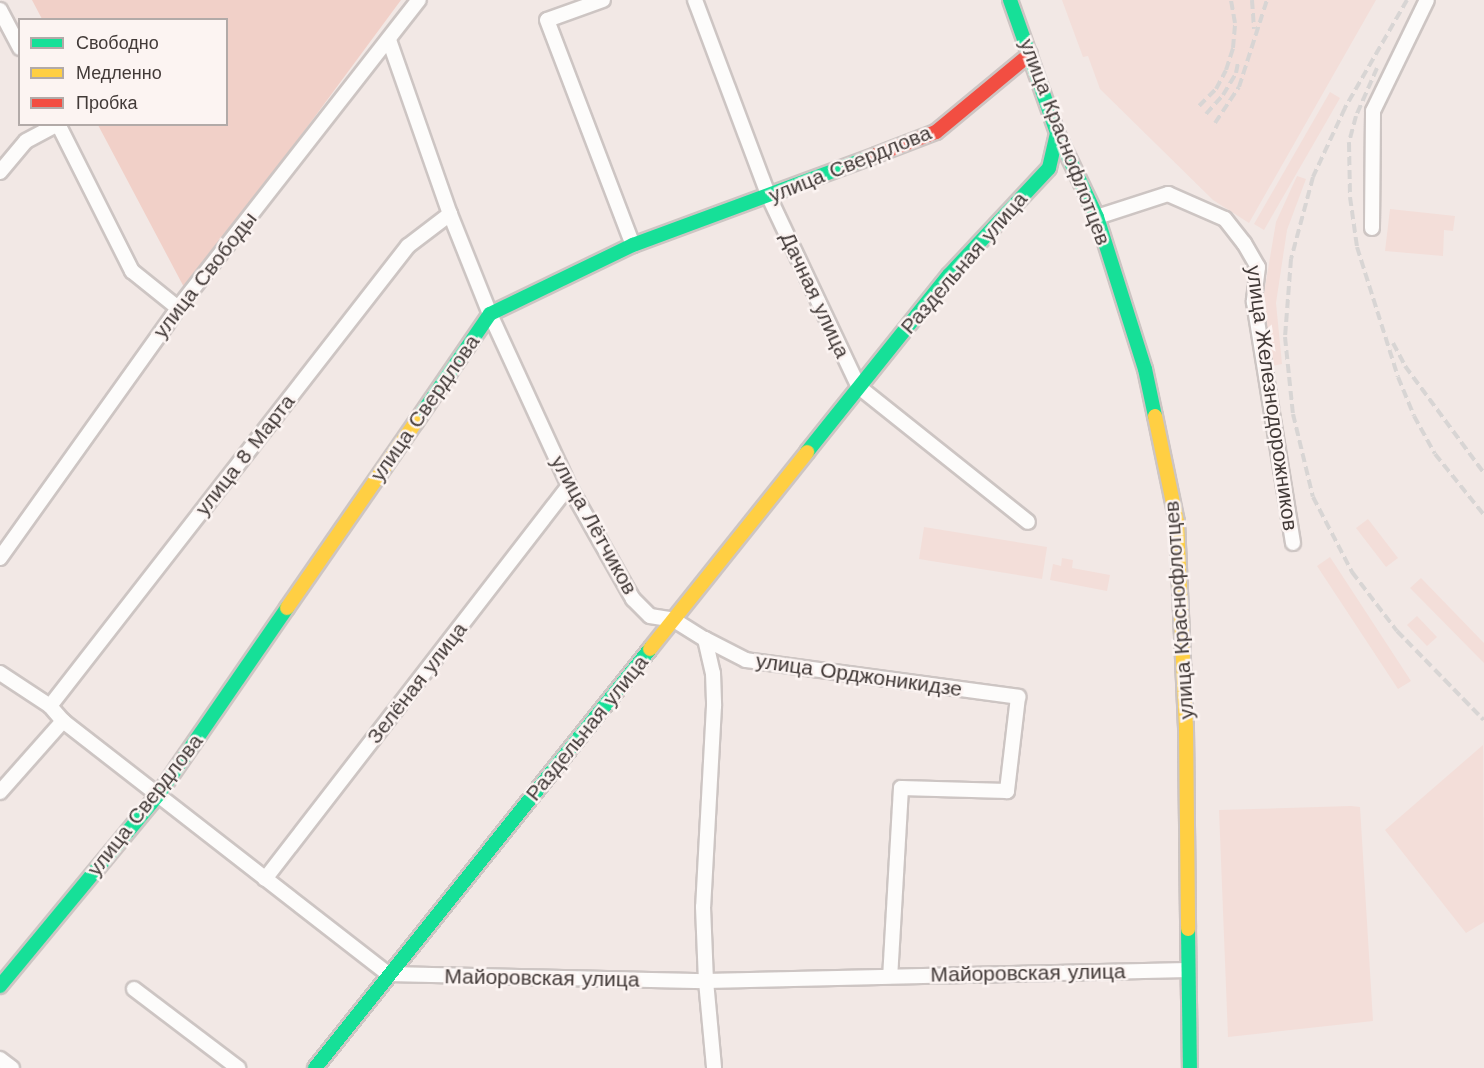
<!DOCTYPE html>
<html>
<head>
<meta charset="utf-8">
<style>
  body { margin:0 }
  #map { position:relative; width:1484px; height:1068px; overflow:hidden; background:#f2e8e5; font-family:"Work Sans",sans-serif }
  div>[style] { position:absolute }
  .built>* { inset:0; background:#f3ded9 }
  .green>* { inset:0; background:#f1d0c8 }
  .roads { filter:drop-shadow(2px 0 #cdc5c3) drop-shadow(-2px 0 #cdc5c3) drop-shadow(0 2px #cdc5c3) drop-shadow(0 -2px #cdc5c3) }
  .street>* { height:14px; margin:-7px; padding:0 7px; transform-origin:7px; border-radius:7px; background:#fdfcfb }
  .fast>* { height:14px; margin:-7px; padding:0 7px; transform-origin:7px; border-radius:7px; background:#16e098 }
  .slow>* { height:14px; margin:-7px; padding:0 7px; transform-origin:7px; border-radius:7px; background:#ffcf43 }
  .jam>* { height:14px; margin:-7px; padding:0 7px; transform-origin:7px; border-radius:7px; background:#f24e42 }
  .rail>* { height:4px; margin-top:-2px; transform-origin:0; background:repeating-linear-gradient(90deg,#d8d5d4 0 9px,transparent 0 13.5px) }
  span { translate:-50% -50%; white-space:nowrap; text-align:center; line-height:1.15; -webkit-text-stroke:5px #fcf4f2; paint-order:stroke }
  .street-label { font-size:21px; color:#423a38 }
  .legend { position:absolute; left:18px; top:18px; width:210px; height:108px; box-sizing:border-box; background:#fcf4f2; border:2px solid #b2aaa8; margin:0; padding:8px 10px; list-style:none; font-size:18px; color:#423a38 }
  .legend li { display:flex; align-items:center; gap:12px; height:30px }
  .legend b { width:30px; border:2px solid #b2aaa8 }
</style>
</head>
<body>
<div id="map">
  <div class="built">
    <div style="clip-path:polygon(1062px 0,1376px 0,1249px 223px,1213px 200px,1100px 89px,1088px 56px,1083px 57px)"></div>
    <div style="clip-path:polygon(1330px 92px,1340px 98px,1264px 230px,1254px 224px)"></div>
    <div style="clip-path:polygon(1297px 176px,1306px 179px,1287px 230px,1276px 303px,1282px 364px,1267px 367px,1262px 305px,1276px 222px)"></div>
    <div style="clip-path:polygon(1390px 209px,1455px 216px,1453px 231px,1444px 230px,1443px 256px,1385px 251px)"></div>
    <div style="clip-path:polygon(1368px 519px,1398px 558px,1386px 567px,1356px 528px)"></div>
    <div style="clip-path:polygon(924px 527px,1047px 547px,1042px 579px,919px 559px)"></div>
    <div style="clip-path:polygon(1330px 557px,1411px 681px,1398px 689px,1317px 566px)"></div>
    <div style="clip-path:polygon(1062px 558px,1073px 560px,1072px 568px,1110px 575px,1107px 591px,1050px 580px,1053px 564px,1061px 566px)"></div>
    <div style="clip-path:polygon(1421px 578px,1484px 643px,1484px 663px,1410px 588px)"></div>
    <div style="clip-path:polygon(1417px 616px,1437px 637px,1427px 646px,1407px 625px)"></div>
    <div style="clip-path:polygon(1483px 745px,1484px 922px,1466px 933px,1385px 830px)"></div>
    <div style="clip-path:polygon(1351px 806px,1360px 807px,1373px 1021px,1228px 1037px,1219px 810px)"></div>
  </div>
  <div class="green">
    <div style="clip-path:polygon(32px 0,401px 0,186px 291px,98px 125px,226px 124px,226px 20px,42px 19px)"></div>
  </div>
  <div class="roads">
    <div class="street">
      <div style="left:603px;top:0;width:59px;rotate:160.3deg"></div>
      <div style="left:547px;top:20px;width:241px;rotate:69.1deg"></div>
      <div style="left:695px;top:0;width:210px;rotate:69.4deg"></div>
      <div style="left:769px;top:197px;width:210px;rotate:64.7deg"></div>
      <div style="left:859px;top:387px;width:216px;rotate:38.6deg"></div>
      <div style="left:0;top:10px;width:43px;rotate:62.2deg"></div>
      <div style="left:389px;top:40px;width:184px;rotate:70.7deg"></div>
      <div style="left:450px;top:214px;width:108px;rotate:68.2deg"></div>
      <div style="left:490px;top:314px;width:189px;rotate:65.3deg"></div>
      <div style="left:569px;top:486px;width:130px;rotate:60.5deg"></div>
      <div style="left:633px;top:599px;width:24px;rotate:45deg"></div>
      <div style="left:650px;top:616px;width:24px;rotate:9deg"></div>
      <div style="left:674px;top:620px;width:36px;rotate:32deg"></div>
      <div style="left:705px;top:639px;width:35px;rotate:77deg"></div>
      <div style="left:713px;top:673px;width:33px;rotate:88deg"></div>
      <div style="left:714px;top:706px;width:201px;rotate:93.1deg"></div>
      <div style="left:703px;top:907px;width:74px;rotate:87.7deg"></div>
      <div style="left:706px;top:981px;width:87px;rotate:84.7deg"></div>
      <div style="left:58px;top:124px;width:165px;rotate:63.3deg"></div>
      <div style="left:132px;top:271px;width:59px;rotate:38.8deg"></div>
      <div style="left:0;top:172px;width:40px;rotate:-50deg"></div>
      <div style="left:26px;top:141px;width:36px;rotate:-28deg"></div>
      <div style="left:1097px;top:217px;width:75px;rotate:-17.9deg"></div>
      <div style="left:1168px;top:194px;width:62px;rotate:23.7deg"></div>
      <div style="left:1225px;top:219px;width:31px;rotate:52deg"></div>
      <div style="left:1244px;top:243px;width:28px;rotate:60deg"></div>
      <div style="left:1258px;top:267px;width:35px;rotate:97deg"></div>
      <div style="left:1254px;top:302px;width:244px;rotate:80.8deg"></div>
      <div style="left:1372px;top:228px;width:117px;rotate:-89.5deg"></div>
      <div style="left:1373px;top:111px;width:123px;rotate:-64.1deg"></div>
      <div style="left:0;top:558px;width:307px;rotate:-54.5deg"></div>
      <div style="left:178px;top:308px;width:391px;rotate:-52deg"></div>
      <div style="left:705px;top:639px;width:46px;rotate:27.1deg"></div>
      <div style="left:746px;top:660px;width:275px;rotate:7.7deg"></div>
      <div style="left:1018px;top:697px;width:95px;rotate:96.7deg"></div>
      <div style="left:1007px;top:791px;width:106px;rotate:-178.4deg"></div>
      <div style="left:901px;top:788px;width:188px;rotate:93.3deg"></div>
      <div style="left:0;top:673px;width:60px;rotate:33.4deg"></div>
      <div style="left:50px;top:706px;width:20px;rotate:49deg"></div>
      <div style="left:63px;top:721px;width:412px;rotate:37.9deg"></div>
      <div style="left:388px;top:974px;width:318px;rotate:1.3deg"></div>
      <div style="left:706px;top:981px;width:482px;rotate:-1.3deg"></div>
      <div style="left:50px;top:706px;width:583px;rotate:-52.11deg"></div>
      <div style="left:408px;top:246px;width:53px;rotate:-37.3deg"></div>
      <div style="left:0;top:792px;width:95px;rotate:-48.4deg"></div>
      <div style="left:265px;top:879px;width:497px;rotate:-52.3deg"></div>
      <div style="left:134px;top:989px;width:131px;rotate:37.2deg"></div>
      <div style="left:0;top:1059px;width:15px;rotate:37deg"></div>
    </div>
    <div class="fast">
      <div style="left:1010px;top:0;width:141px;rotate:70.5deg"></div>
      <div style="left:1057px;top:133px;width:93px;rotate:64.5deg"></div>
      <div style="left:1097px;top:217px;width:159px;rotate:72.5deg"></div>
      <div style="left:1145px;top:369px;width:48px;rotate:78deg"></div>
      <div style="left:416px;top:422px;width:131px;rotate:-55.6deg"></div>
      <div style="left:490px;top:314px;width:159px;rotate:-25.8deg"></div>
      <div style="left:633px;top:245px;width:259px;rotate:-20.3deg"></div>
      <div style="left:807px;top:452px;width:227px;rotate:-51.3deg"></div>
      <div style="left:949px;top:275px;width:146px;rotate:-46.9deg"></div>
      <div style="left:1049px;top:168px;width:36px;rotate:-77deg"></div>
      <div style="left:1188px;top:929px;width:139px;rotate:89.2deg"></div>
      <div style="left:0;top:986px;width:248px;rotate:-50.4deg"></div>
      <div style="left:158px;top:795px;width:227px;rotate:-55.4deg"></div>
      <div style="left:315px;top:1068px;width:536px;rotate:-51.36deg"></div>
    </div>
    <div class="slow">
      <div style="left:1155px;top:416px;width:108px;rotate:78.3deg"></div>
      <div style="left:1177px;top:522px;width:207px;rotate:87.5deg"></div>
      <div style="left:1186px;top:729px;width:200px;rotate:89.4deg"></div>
      <div style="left:287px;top:608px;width:226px;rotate:-55.3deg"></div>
      <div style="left:650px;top:649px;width:252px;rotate:-51.4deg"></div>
    </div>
    <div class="jam">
      <div style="left:876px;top:155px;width:64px;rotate:-21deg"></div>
      <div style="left:936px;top:132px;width:122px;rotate:-39.7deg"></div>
    </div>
  </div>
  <div class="rail">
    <div style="left:1252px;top:0;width:29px;rotate:86deg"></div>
    <div style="left:1407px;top:0;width:125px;rotate:119.9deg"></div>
    <div style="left:1345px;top:108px;width:76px;rotate:114.9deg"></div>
    <div style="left:1313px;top:177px;width:85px;rotate:105deg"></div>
    <div style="left:1291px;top:259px;width:78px;rotate:94.4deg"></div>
    <div style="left:1285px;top:337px;width:77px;rotate:84.1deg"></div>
    <div style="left:1293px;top:414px;width:85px;rotate:76.5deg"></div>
    <div style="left:1313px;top:497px;width:85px;rotate:62.5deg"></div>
    <div style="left:1352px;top:572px;width:74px;rotate:52.7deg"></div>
    <div style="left:1397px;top:631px;width:124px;rotate:45.7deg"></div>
    <div style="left:1377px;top:68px;width:52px;rotate:113.6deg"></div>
    <div style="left:1356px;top:116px;width:28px;rotate:105deg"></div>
    <div style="left:1349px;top:143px;width:54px;rotate:88.9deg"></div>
    <div style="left:1350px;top:197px;width:50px;rotate:82deg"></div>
    <div style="left:1357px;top:247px;width:136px;rotate:72.5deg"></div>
    <div style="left:1398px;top:377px;width:42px;rotate:67.7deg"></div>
    <div style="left:1414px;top:416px;width:43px;rotate:61.1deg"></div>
    <div style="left:1435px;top:454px;width:78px;rotate:51.2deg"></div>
    <div style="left:1199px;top:106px;width:24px;rotate:-45deg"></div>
    <div style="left:1216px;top:89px;width:21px;rotate:-62deg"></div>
    <div style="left:1226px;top:70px;width:23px;rotate:-72deg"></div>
    <div style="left:1233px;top:48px;width:25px;rotate:-85deg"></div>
    <div style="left:1235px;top:23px;width:23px;rotate:-100deg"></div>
    <div style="left:1206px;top:114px;width:25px;rotate:-48deg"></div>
    <div style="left:1223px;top:95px;width:26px;rotate:-59deg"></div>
    <div style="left:1236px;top:73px;width:10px;rotate:-79deg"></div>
    <div style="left:1215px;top:123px;width:43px;rotate:-56.3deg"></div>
    <div style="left:1239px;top:87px;width:91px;rotate:-72.2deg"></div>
    <div style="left:1393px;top:343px;width:26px;rotate:62deg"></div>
    <div style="left:1405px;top:366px;width:133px;rotate:53.6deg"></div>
  </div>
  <div class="street-label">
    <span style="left:1065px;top:142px;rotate:69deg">улица Краснофлотцев</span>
    <span style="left:850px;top:164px;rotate:-22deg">улица Свердлова</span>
    <span style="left:964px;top:263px;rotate:-49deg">Раздельная улица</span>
    <span style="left:205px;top:275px;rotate:-52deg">улица Свободы</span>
    <span style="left:815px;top:295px;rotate:65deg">Дачная улица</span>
    <span style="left:1272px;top:398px;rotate:82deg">улица Железнодорожников</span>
    <span style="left:425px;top:408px;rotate:-55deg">улица Свердлова</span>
    <span style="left:245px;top:455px;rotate:-52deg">улица 8 Марта</span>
    <span style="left:594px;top:525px;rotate:61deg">улица Лётчиков</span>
    <span style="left:1179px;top:610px;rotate:-94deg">улица Краснофлотцев</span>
    <span style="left:859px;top:675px;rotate:8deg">улица Орджоникидзе</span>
    <span style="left:417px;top:683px;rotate:-52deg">Зелёная улица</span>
    <span style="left:587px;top:728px;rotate:-51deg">Раздельная улица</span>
    <span style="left:145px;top:805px;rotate:-52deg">улица Свердлова</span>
    <span style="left:1028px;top:973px;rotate:-1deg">Майоровская улица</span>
    <span style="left:542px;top:978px;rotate:1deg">Майоровская улица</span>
  </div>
  <ul class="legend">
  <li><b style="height:8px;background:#16e098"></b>Свободно</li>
  <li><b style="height:8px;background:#ffcf43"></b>Медленно</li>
  <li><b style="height:8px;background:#f24e42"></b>Пробка</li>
  </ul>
</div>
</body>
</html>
